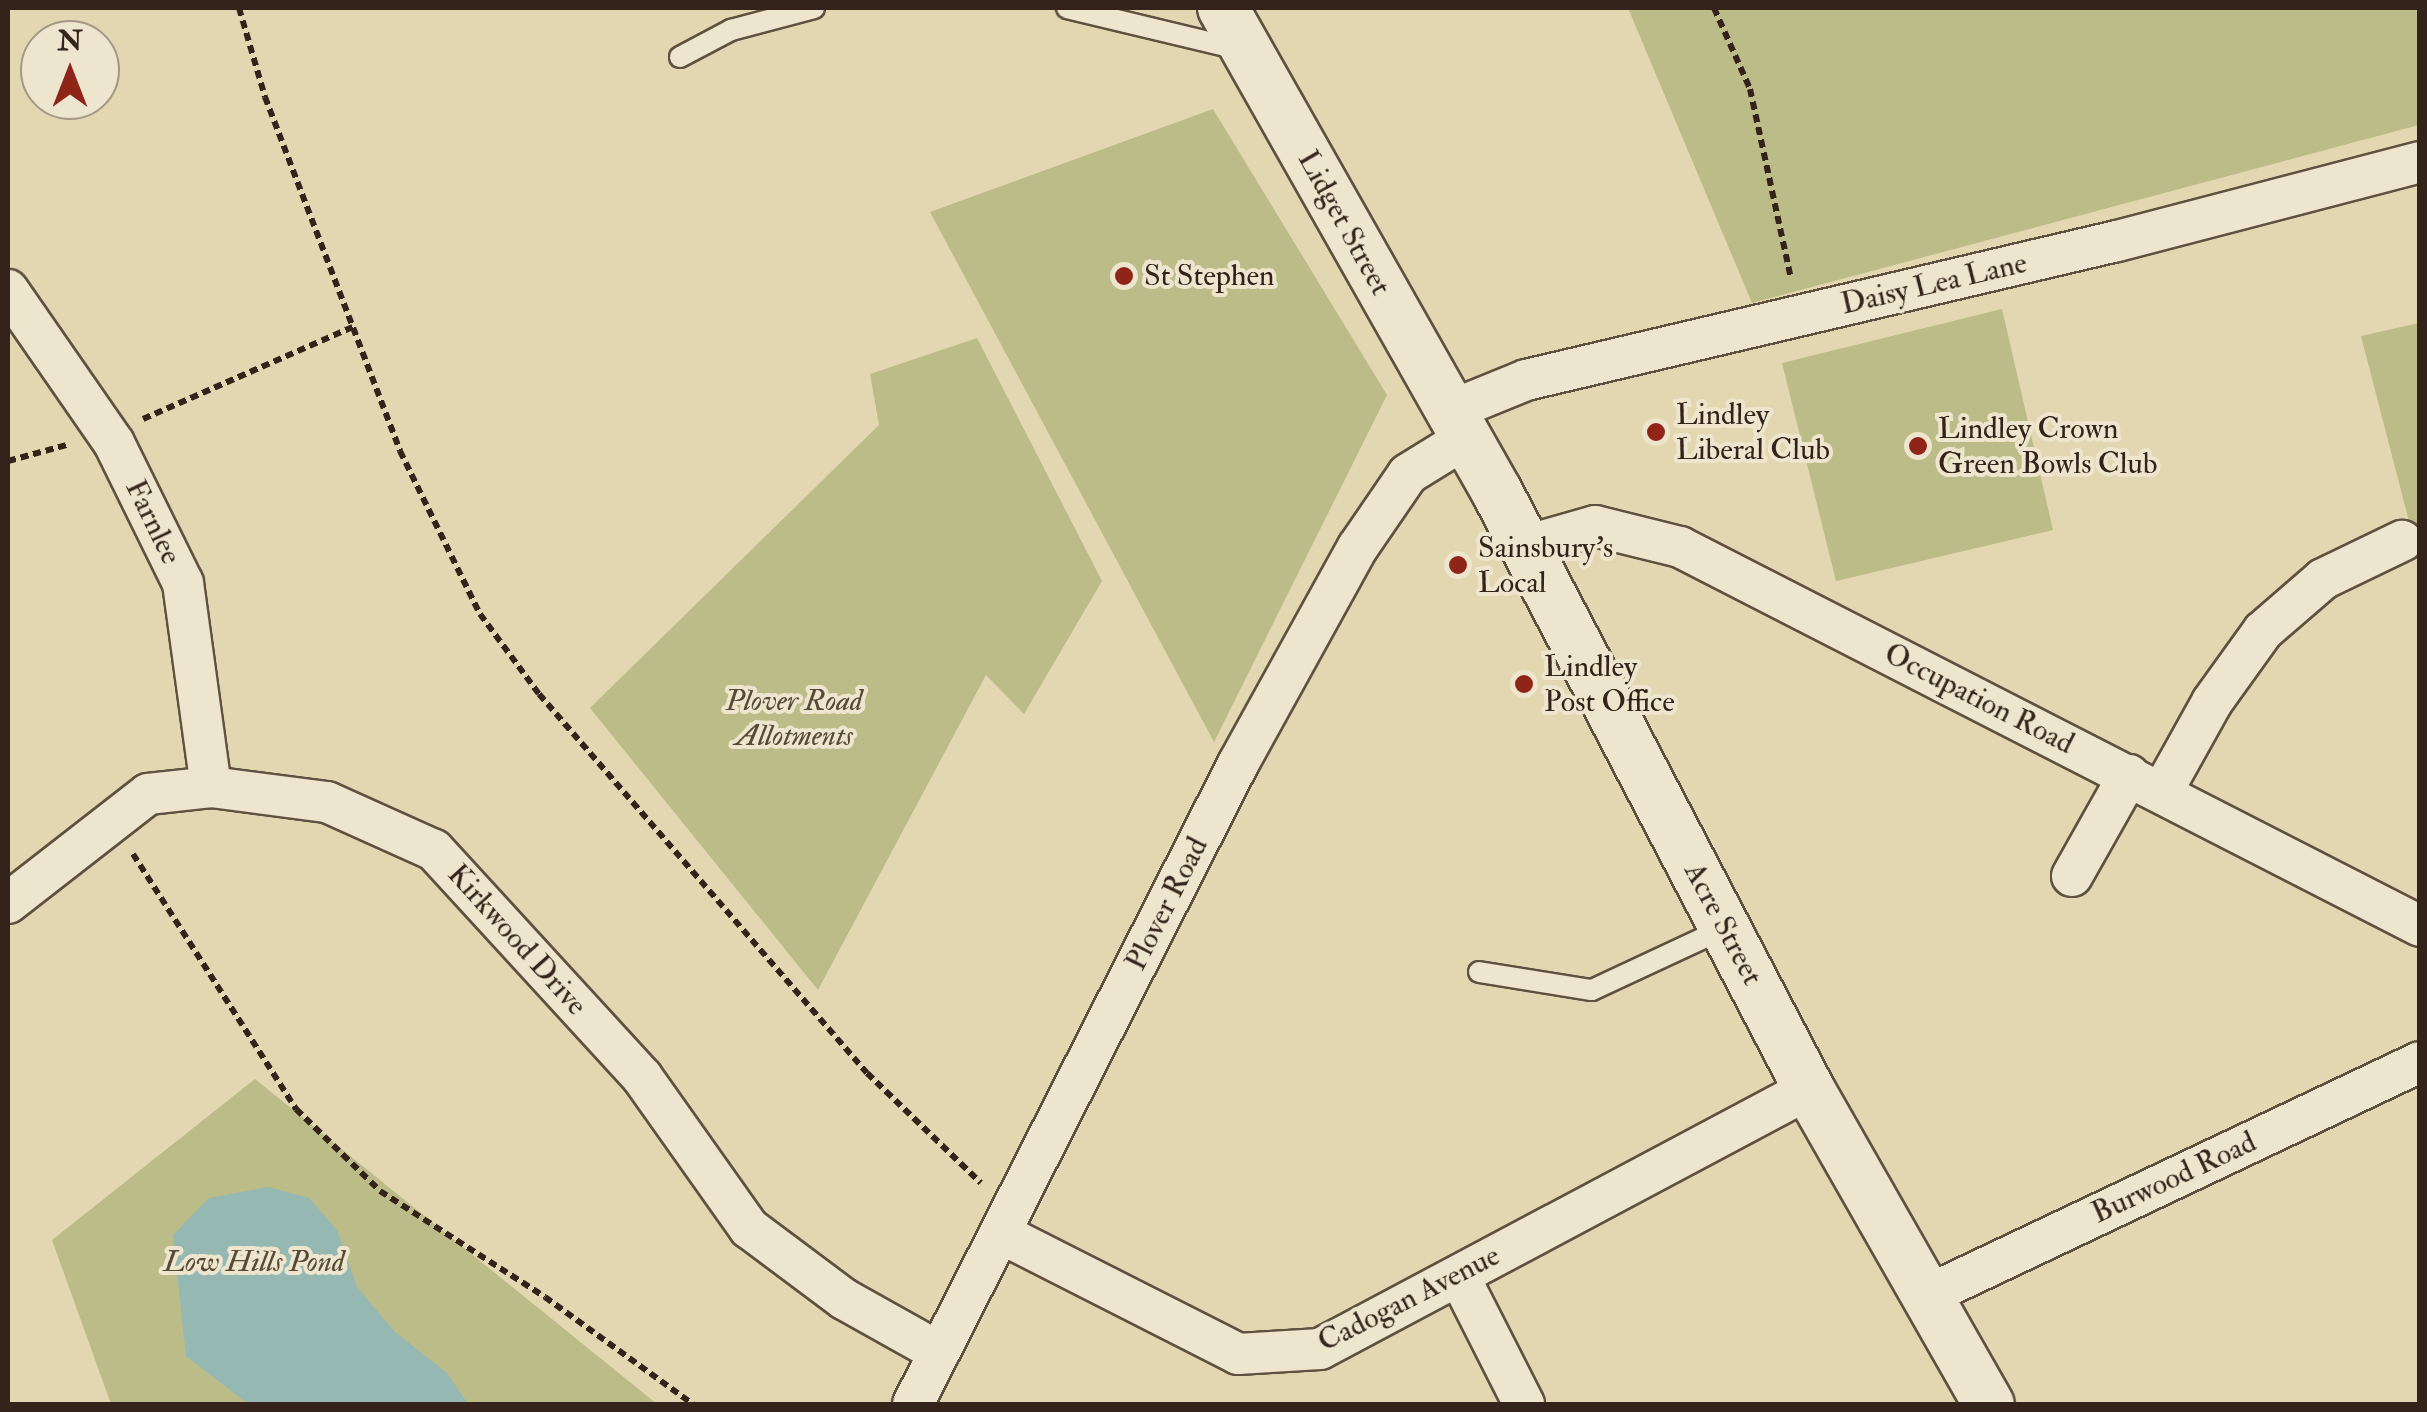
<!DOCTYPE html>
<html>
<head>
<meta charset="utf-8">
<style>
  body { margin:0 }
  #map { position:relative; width:2427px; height:1412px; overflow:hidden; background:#e3d7b2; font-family:"IM FELL Double Pica",serif }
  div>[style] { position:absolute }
  .green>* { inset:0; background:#bbbc87 }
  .water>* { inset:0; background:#96b8b3 }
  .path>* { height:6px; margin-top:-3px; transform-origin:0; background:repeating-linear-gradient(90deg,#34231a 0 8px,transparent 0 13px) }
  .roads { filter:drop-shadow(2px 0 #605040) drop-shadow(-2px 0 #605040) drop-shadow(0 2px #605040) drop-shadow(0 -2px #605040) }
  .service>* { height:20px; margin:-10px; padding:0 10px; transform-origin:10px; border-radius:10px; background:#ede5cd }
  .minor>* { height:40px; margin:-20px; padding:0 20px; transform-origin:20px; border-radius:20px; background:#ede5cd }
  .tertiary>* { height:50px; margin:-25px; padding:0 25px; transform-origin:25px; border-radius:25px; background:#ede5cd }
  .dots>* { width:28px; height:28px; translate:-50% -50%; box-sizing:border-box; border:5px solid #ede5cd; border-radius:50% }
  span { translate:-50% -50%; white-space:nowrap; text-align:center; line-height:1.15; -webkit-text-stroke:8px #ede5cd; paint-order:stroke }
  .street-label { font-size:30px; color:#34231a }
  .poi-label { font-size:30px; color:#34231a }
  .left { translate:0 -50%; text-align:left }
  .park-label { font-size:30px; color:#564935; font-style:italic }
  .frame { position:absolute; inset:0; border:10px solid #34231a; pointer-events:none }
  .north { position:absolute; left:20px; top:20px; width:100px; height:100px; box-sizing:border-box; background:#ede5cd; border:2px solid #a39785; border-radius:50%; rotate:0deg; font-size:28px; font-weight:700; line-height:40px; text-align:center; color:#34231a }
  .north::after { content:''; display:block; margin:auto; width:35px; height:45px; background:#8f2418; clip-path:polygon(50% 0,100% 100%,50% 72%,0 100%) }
</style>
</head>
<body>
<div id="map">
  <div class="green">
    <div style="clip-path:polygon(1628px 8px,2419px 8px,2419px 125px,1752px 303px)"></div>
    <div style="clip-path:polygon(1213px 109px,1387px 395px,1214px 742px,930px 212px)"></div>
    <div style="clip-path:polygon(2002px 309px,2053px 530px,1836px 581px,1782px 363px)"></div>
    <div style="clip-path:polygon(2419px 323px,2419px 560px,2361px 336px)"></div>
    <div style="clip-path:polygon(977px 338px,1102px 581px,1024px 714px,986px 675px,818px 990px,590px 708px,879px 425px,870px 374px)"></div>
    <div style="clip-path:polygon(255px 1079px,657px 1404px,111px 1404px,52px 1240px)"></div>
  </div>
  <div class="water">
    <div style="clip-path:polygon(268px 1187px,309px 1198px,337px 1230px,357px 1287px,395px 1332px,447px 1373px,468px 1404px,248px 1404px,186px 1356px,173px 1235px,209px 1198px)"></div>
  </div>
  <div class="path">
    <div style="left:239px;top:8px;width:93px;rotate:73.7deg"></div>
    <div style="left:265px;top:97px;width:379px;rotate:69.1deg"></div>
    <div style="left:400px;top:451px;width:182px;rotate:63.9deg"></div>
    <div style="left:480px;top:614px;width:99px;rotate:53.6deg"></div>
    <div style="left:539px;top:694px;width:501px;rotate:49.13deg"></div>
    <div style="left:867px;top:1073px;width:158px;rotate:44deg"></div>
    <div style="left:1714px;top:8px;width:89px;rotate:66deg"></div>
    <div style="left:1750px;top:89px;width:194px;rotate:77.8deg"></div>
    <div style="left:143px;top:419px;width:229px;rotate:-23.7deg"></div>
    <div style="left:8px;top:461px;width:64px;rotate:-15.3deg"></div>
    <div style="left:133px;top:854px;width:303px;rotate:57.4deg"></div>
    <div style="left:296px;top:1109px;width:117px;rotate:44.3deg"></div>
    <div style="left:380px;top:1191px;width:196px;rotate:32.7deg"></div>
    <div style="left:545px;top:1297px;width:183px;rotate:35.9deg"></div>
  </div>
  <div class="roads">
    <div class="service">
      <div style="left:1067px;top:8px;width:180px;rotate:13.5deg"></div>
      <div style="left:680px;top:57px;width:58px;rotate:-27.9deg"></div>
      <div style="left:731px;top:30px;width:86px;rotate:-14.8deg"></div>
      <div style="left:1479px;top:972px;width:114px;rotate:9.1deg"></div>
      <div style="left:1592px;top:990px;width:147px;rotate:-25deg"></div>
    </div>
    <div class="minor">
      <div style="left:8px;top:290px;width:186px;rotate:55.3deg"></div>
      <div style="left:114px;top:443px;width:156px;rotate:63.8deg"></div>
      <div style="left:183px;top:583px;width:206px;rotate:82.2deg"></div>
      <div style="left:1450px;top:411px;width:82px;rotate:-22.2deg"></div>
      <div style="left:1526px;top:380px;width:607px;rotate:-13.24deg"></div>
      <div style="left:2117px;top:241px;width:313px;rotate:-14.6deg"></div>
      <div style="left:1525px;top:546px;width:73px;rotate:-15.9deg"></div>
      <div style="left:1595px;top:526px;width:88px;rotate:13.9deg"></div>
      <div style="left:1680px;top:547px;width:831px;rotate:27.12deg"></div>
      <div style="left:2162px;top:792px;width:103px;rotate:-60.9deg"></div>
      <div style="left:2212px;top:702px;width:87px;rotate:-54.3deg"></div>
      <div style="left:2263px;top:631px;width:79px;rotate:-40.9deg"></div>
      <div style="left:2323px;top:579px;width:88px;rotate:-25.7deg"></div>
      <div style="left:2072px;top:876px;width:116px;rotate:-60.6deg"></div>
      <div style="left:8px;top:903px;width:177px;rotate:-37.9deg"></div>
      <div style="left:148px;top:794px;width:63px;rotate:-6.3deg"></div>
      <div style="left:211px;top:787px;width:117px;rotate:7.4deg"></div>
      <div style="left:327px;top:802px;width:117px;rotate:24.2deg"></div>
      <div style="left:434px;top:850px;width:308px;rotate:47.5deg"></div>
      <div style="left:642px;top:1077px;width:185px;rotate:54.7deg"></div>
      <div style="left:749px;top:1228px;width:119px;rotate:36.8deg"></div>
      <div style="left:844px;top:1299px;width:109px;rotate:29.2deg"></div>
      <div style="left:1000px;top:1233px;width:267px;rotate:26.9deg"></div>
      <div style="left:1238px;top:1354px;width:82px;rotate:-3.5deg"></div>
      <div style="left:1320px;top:1349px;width:554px;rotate:-28deg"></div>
      <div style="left:1459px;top:1276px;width:144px;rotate:63.1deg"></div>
      <div style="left:1928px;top:1295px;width:544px;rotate:-25.34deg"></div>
      <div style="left:913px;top:1404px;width:718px;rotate:-63.08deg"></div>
      <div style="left:1238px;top:764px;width:248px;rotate:-61.1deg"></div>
      <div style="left:1358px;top:547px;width:88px;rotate:-55.6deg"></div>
      <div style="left:1408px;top:474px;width:68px;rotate:-31.8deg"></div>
    </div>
    <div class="tertiary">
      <div style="left:1223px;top:8px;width:556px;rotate:60.49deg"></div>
      <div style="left:1497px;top:492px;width:674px;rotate:62.41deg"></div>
      <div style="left:1809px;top:1089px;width:363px;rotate:60.3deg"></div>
    </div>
  </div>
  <div class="dots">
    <div style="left:1124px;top:276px;background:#8f2418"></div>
    <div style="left:1656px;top:432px;background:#8f2418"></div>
    <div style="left:1918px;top:446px;background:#8f2418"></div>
    <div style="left:1458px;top:565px;background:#8f2418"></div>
    <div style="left:1524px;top:684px;background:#8f2418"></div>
  </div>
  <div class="street-label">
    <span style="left:1344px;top:223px;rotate:61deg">Lidget Street</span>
    <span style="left:1934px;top:284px;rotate:-13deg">Daisy Lea Lane</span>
    <span style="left:153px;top:522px;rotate:64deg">Farnlee</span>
    <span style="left:1979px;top:699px;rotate:27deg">Occupation Road</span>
    <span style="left:1167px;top:904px;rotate:-63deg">Plover Road</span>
    <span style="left:1723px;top:924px;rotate:62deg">Acre Street</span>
    <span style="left:517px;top:940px;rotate:48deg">Kirkwood Drive</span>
    <span style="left:2174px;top:1178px;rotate:-25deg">Burwood Road</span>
    <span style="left:1409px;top:1299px;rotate:-27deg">Cadogan Avenue</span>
  </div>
  <div class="poi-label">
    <span class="left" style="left:1144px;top:276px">St Stephen</span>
    <span class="left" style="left:1676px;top:432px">Lindley<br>Liberal Club</span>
    <span class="left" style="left:1938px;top:446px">Lindley Crown<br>Green Bowls Club</span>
    <span class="left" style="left:1478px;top:565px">Sainsbury's<br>Local</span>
    <span class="left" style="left:1544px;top:684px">Lindley<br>Post Office</span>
  </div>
  <div class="park-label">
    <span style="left:794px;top:718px">Plover Road<br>Allotments</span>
    <span style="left:254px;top:1262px">Low Hills Pond</span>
  </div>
  <div class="frame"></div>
  <div class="north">N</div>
</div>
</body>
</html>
